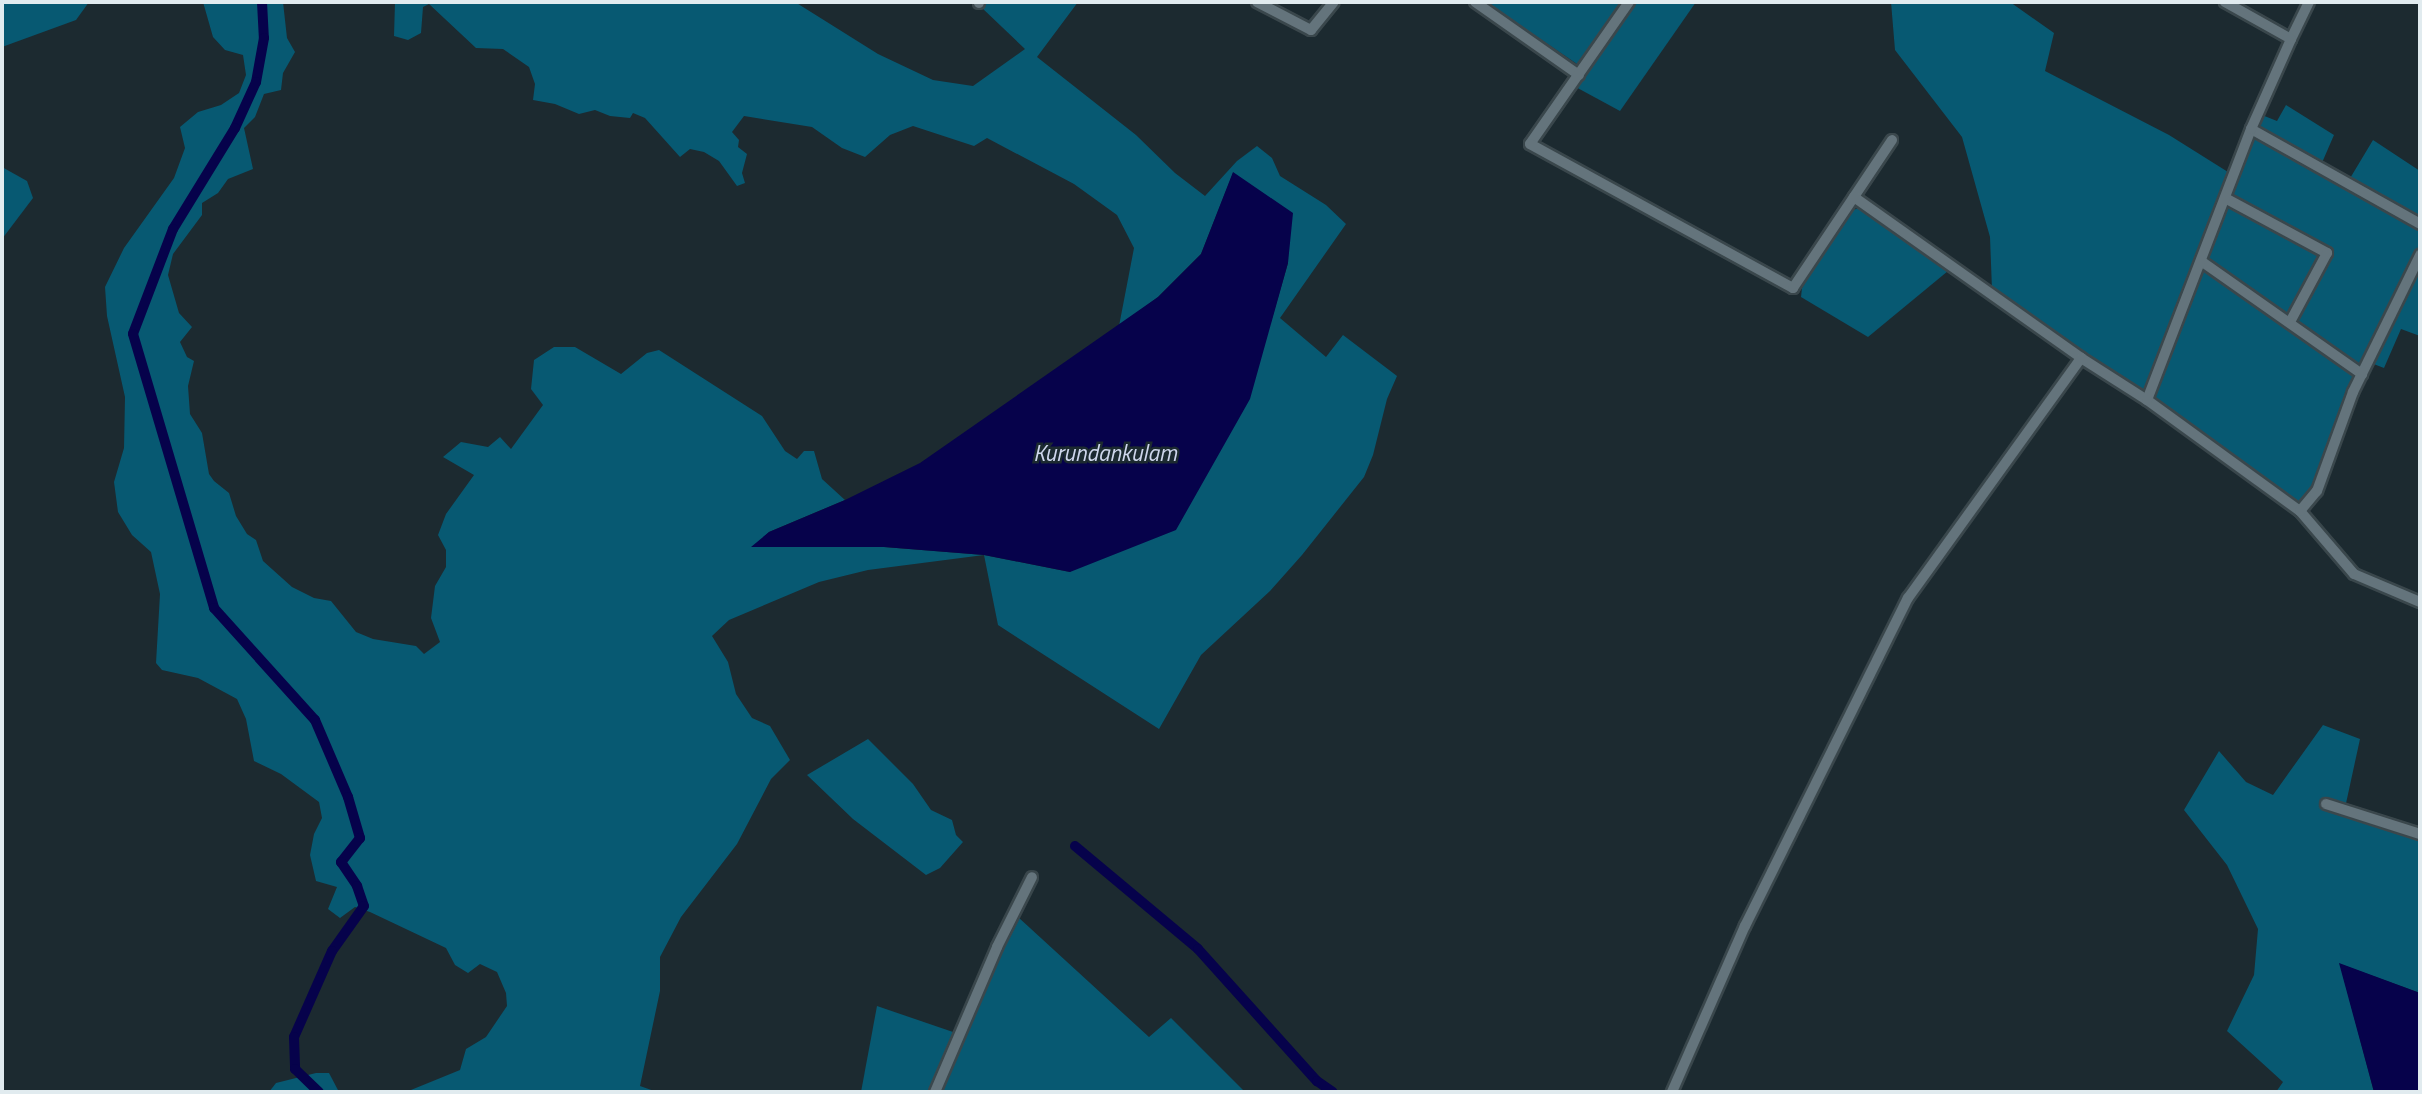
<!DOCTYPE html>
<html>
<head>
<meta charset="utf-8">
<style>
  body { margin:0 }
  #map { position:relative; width:2422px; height:1094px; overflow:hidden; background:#1c2a30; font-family:"Titillium Web",sans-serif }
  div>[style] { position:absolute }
  .green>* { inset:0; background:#075972 }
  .water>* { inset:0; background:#06024b }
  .canal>* { height:10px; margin:-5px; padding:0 5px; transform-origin:5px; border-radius:5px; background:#06024b }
  .roads { filter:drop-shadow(2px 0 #3a474c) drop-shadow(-2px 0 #3a474c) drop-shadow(0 2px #3a474c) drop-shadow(0 -2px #3a474c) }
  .minor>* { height:10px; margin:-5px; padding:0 5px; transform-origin:5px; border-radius:5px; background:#64747c }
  span { translate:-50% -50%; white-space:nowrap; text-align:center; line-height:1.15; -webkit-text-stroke:5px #1c2a30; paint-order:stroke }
  .water-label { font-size:23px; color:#ced6ec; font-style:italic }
  .frame { position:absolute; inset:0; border:4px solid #e1ebef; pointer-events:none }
</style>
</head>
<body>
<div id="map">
  <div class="green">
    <div style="clip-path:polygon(2px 2px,89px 2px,76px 20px,2px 47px)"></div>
    <div style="clip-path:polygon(203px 2px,283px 2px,287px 38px,295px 52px,283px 73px,281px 90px,264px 94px,255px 117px,244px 128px,253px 169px,228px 179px,218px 193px,202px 203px,202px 215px,173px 254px,168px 275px,179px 313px,192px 327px,180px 342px,187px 357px,194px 361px,188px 386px,190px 414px,202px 433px,209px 474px,214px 481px,229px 493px,236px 516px,247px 534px,256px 540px,263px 561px,292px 587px,314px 598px,331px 601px,356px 632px,373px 639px,416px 646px,424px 654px,440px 642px,431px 618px,435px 586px,446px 567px,446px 550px,438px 535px,446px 514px,474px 475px,443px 457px,461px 442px,488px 447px,500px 437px,511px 449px,543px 405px,531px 389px,534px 360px,554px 347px,575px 347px,621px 374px,647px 353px,659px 350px,762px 416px,785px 451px,797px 459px,804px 451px,814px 451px,822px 479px,845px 500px,769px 532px,753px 547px,884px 547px,984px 555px,1070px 572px,1271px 322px,1288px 263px,1233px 173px,1201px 254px,1158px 297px,1119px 326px,1134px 248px,1117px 215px,1074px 184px,987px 138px,974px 146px,913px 126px,890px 135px,865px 157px,842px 148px,812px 127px,744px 116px,732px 132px,739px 140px,738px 147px,747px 154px,742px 173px,745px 183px,737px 186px,719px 161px,704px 152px,690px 149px,680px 157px,645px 118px,633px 113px,630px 118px,610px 116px,595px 110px,579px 114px,555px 104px,533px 100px,535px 84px,529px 67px,503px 49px,476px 48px,429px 4px,423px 7px,421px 33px,408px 40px,394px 36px,395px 2px,795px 2px,878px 54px,933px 80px,973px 86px,1025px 49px,981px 7px,984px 2px,1078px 2px,1037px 57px,1136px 135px,1175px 173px,1205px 196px,1237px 161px,1257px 146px,1272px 158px,1280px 176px,1326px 205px,1346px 224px,1280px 318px,1326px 357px,1343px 335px,1397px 376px,1387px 399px,1373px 455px,1364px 477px,1302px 555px,1270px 591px,1201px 655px,1159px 729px,998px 625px,984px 555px,868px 570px,819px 582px,729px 620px,712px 636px,728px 662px,736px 694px,752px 718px,770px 726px,790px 760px,771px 779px,737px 844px,681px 917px,660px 957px,660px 991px,640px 1086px,657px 1092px,406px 1092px,460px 1070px,466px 1049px,486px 1037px,507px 1006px,506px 993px,497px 972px,480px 964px,468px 973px,455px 965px,446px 948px,370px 912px,355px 907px,340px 918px,328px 909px,337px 887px,316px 881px,310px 855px,314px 834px,322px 818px,319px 802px,281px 774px,254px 761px,246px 719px,237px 699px,198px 678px,162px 670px,156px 663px,160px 594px,151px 552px,132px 535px,118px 512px,114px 482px,124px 448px,125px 397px,107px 316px,105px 287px,124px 248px,174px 178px,185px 148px,180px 127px,198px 112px,221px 105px,239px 93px,246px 75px,243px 55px,225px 50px,213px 37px)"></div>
    <div style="clip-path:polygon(1486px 2px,1621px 2px,1577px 64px)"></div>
    <div style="clip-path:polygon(1634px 2px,1696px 2px,1620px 111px,1572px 85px)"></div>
    <div style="clip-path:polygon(1891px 2px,2010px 2px,2054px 33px,2045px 71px,2169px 135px,2228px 172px,2143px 392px,2103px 369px,1992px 290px,1990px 237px,1962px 137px,1895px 50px)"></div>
    <div style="clip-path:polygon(2286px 105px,2334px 135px,2321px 165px,2349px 180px,2373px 140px,2420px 171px,2420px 336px,2401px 329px,2384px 368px,2371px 363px,2355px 396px,2322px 493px,2306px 513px,2153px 399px,2252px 135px,2262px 115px,2277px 121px)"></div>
    <div style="clip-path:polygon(2px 167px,27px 181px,33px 198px,2px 239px)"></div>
    <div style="clip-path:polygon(1858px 208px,1948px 271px,1868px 337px,1801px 297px,1802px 288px,1849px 212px)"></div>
    <div style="clip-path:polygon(2323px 725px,2360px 739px,2345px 808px,2420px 837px,2420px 993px,2340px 964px,2374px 1092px,2276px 1092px,2283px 1082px,2227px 1031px,2254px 975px,2258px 929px,2227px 865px,2184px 810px,2219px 751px,2246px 782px,2273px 795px)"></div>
    <div style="clip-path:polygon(868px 739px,913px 784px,931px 810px,952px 820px,956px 835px,963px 842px,940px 868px,926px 875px,853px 819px,807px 775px)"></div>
    <div style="clip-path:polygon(1018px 917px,1149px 1037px,1171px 1018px,1245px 1092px,937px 1092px)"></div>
    <div style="clip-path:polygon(877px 1006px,953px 1032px,928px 1092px,861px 1092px)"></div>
    <div style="clip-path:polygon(316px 1073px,329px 1073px,339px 1092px,269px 1092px,276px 1083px)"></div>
  </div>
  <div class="water">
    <div style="clip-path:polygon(1233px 172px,1293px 213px,1288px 263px,1250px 399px,1176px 530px,1070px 572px,984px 555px,884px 547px,751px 547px,769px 532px,845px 500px,920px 463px,1158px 297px,1201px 254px)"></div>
    <div style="clip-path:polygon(2339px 963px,2420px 993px,2420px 1092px,2374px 1092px)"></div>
  </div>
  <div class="canal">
    <div style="left:262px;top:2px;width:36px;rotate:87deg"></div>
    <div style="left:264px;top:38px;width:45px;rotate:100.3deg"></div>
    <div style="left:256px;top:82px;width:51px;rotate:114.5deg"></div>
    <div style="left:235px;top:128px;width:119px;rotate:121.5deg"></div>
    <div style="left:173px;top:229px;width:112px;rotate:110.9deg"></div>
    <div style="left:133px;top:334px;width:286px;rotate:73.5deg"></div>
    <div style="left:214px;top:608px;width:151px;rotate:48deg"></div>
    <div style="left:315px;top:720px;width:84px;rotate:66.8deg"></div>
    <div style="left:348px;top:797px;width:43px;rotate:73.7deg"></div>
    <div style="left:360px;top:838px;width:31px;rotate:128deg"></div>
    <div style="left:341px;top:862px;width:29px;rotate:56deg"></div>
    <div style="left:357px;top:886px;width:21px;rotate:71deg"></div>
    <div style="left:364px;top:906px;width:55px;rotate:125.4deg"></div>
    <div style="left:332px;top:951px;width:94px;rotate:113.8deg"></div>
    <div style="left:294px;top:1037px;width:32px;rotate:88deg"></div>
    <div style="left:295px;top:1069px;width:33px;rotate:44deg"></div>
    <div style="left:1075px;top:846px;width:160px;rotate:39.9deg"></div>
    <div style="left:1198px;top:949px;width:178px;rotate:48deg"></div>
    <div style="left:1317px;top:1081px;width:19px;rotate:35deg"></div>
  </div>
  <div class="roads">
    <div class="minor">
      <div style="left:1257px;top:2px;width:61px;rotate:27.4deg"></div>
      <div style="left:1311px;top:30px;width:36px;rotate:-51deg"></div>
      <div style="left:1475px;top:2px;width:127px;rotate:35.1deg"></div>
      <div style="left:1629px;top:2px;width:173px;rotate:124.9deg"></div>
      <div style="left:1530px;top:144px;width:300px;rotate:28.7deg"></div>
      <div style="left:1793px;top:288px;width:178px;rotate:-56.2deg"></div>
      <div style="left:979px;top:3px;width:1px;rotate:-90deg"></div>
      <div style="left:2291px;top:39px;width:41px;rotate:-64.1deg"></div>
      <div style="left:2251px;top:129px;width:194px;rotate:29.3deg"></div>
      <div style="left:1854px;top:197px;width:278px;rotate:35.3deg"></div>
      <div style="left:2081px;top:358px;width:78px;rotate:32.5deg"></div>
      <div style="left:2147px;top:400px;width:189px;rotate:36deg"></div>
      <div style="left:2300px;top:511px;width:83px;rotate:49.4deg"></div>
      <div style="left:2354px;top:574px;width:72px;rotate:23deg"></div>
      <div style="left:2225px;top:198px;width:116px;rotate:28.3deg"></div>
      <div style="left:2327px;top:253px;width:78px;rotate:118.2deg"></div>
      <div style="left:2201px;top:261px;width:197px;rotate:35.1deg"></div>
      <div style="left:2147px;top:400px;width:290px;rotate:-69deg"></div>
      <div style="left:2251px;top:129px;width:98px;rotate:-66deg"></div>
      <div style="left:2291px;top:39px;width:76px;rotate:-150.7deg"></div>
      <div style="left:2300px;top:511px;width:26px;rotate:-50deg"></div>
      <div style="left:2317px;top:491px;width:105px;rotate:-70deg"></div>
      <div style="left:2353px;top:392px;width:153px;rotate:-63.9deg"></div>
      <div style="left:2326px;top:804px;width:99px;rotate:17.7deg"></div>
      <div style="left:935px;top:1092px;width:158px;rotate:-66.8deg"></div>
      <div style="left:997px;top:947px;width:78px;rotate:-63.4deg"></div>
      <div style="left:1672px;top:1092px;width:181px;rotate:-66.3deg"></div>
      <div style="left:1745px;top:926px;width:366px;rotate:-63.6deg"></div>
      <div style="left:1908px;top:598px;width:296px;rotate:-54.2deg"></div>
    </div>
  </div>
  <div class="water-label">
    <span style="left:1105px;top:453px">Kurundankulam</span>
  </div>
  <div class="frame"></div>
</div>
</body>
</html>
